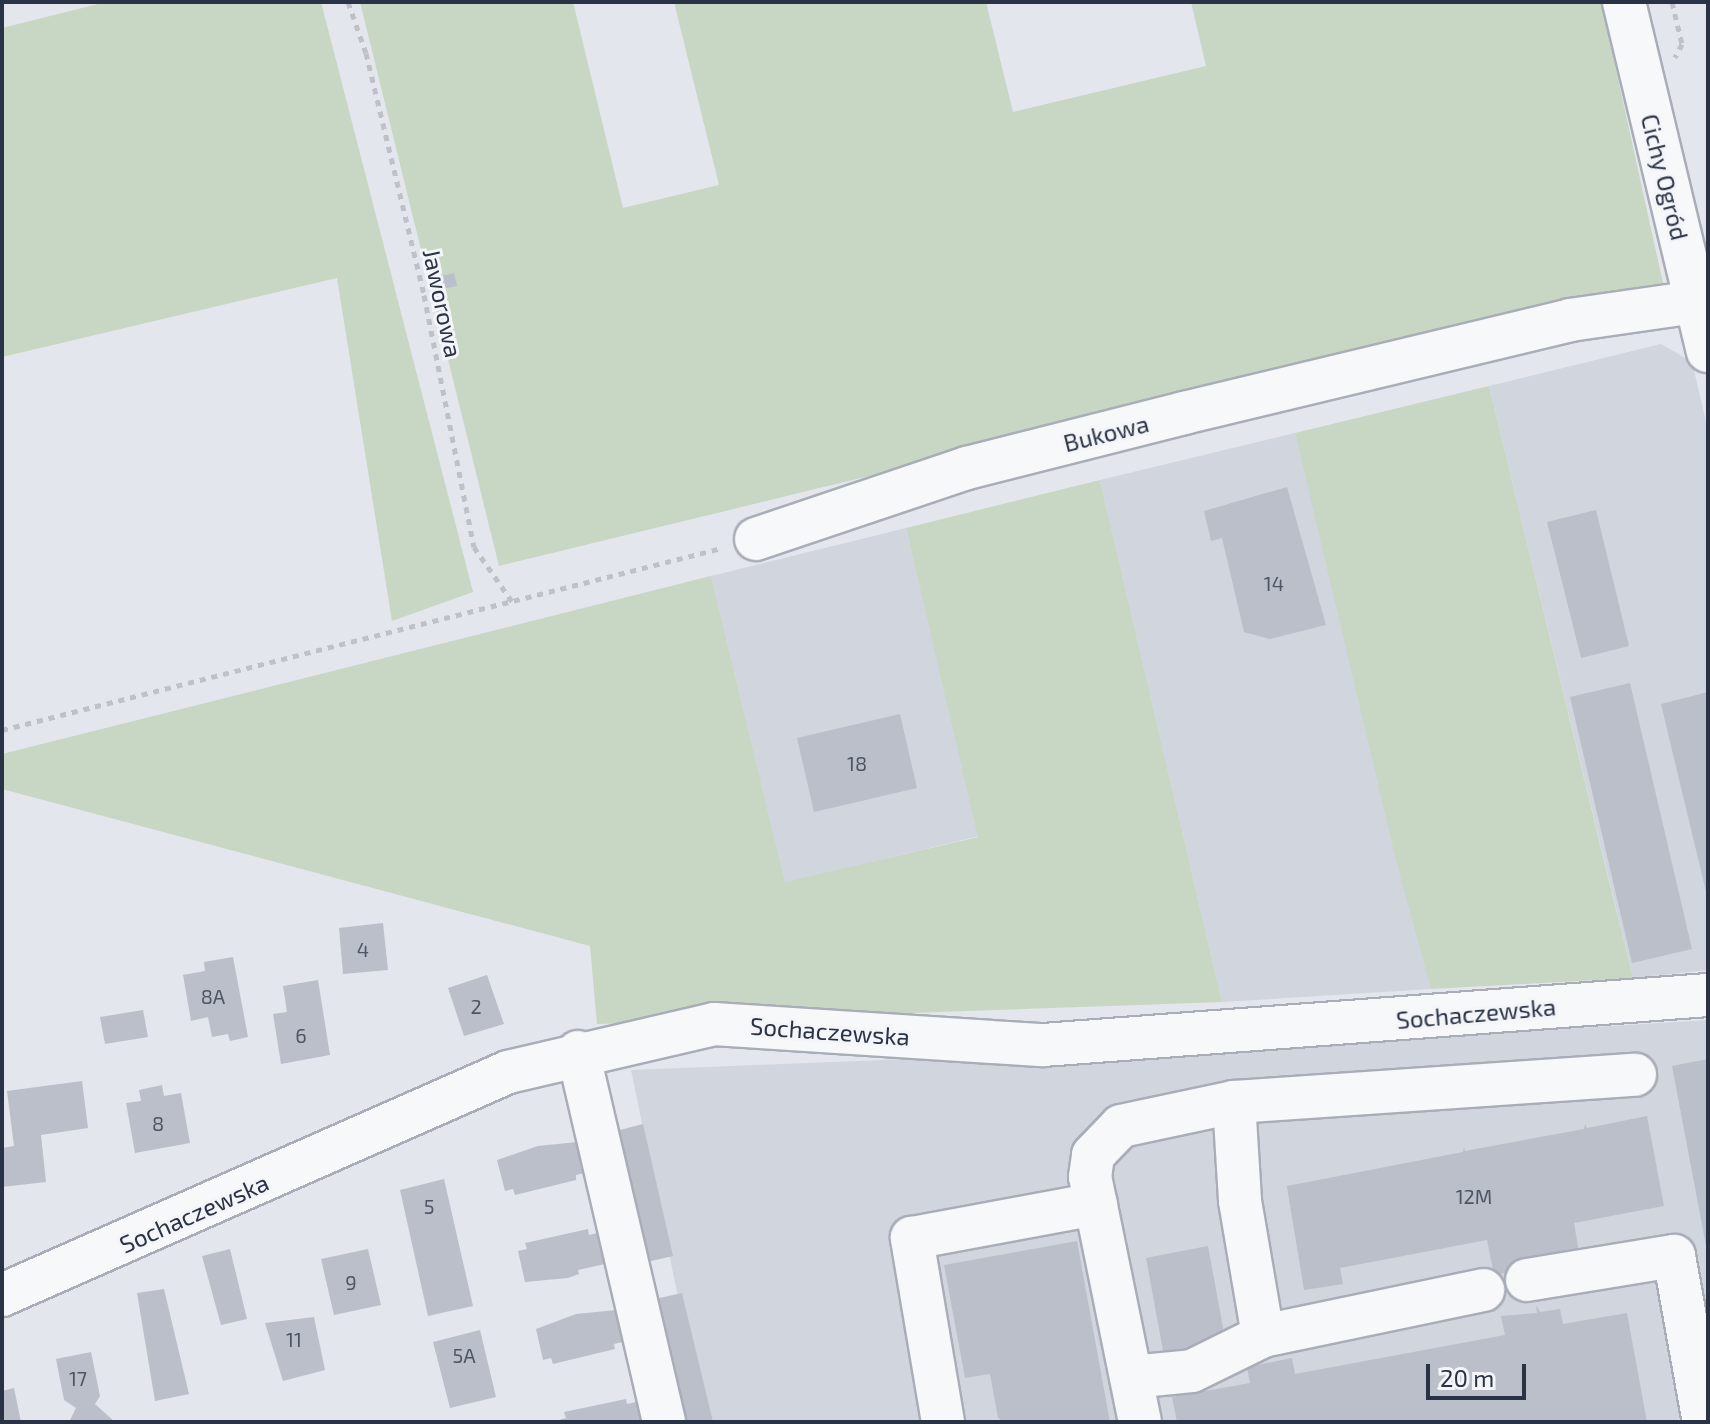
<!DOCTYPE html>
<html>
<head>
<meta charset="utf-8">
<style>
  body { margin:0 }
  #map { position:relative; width:1710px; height:1424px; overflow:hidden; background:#e3e6ec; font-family:"Exo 2",sans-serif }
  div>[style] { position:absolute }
  .built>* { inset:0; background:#d1d5de }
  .green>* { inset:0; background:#c8d6c4 }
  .building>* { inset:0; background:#babfca }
  .path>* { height:5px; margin-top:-2.5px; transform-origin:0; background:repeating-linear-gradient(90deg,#bec1c7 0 6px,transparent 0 12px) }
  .roads { filter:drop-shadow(2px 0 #a8adb7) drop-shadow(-2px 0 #a8adb7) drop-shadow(0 2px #a8adb7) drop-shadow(0 -2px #a8adb7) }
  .minor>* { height:42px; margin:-21px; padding:0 21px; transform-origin:21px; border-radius:21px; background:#f7f8fa }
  span { translate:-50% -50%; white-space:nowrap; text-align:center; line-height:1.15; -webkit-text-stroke:6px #f3f5f9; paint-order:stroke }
  .number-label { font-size:20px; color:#4e5666 }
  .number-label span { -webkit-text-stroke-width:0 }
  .street-label { font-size:24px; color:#2a3345 }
  .frame { position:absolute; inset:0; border:4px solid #2a3345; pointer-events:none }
  .scale { position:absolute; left:1426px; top:1364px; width:100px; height:36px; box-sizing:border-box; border:4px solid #2a3345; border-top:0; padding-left:10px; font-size:24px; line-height:28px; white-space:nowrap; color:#2a3345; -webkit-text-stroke:6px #f3f5f9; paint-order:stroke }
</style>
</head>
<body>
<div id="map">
  <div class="built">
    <div style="clip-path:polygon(1661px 344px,1692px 362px,1708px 430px,1708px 970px,1633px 978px,1489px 386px)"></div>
    <div style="clip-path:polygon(1295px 433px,1431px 989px,1222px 1002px,1100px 480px)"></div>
    <div style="clip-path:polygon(906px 528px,979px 836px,785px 883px,711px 576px)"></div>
    <div style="clip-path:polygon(1708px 1020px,1708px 1422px,704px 1422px,631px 1070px,1371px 1041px)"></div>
  </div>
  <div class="green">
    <div style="clip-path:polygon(106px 2px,321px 2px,473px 592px,392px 621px,337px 278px,2px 357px,2px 28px)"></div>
    <div style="clip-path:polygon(360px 2px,573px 2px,623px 208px,719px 185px,674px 2px,986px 2px,1013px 112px,1206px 66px,1191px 2px,1601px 2px,1663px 283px,499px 566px)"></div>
    <div style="clip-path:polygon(1489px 386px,1606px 869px,1633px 978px,1431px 989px,1397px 864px,1295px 433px)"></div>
    <div style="clip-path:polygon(1100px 480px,1222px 1002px,597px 1024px,590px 946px,2px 789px,2px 754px,711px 576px,785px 882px,978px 837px,906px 528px)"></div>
  </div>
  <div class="building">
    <div style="clip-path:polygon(454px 273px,457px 286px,441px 289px,438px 277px)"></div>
    <div style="clip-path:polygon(1287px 487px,1326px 625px,1270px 639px,1244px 632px,1222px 538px,1211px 541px,1204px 511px)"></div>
    <div style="clip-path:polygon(1596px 510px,1629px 646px,1581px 658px,1547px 522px)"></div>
    <div style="clip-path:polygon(1630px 683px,1692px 949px,1632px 963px,1570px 697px)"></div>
    <div style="clip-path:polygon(1708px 692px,1708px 895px,1707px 896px,1661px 704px)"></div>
    <div style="clip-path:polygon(900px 714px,917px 788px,814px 812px,797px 738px)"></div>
    <div style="clip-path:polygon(383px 923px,388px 970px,343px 974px,339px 928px)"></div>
    <div style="clip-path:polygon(233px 957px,248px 1037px,230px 1041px,228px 1034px,212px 1037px,208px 1017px,191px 1021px,183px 975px,205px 971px,204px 962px)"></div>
    <div style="clip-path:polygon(487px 975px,504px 1024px,464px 1036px,448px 988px)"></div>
    <div style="clip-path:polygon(318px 980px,330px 1055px,281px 1064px,273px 1014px,287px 1012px,283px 986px)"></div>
    <div style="clip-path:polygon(143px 1010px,148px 1037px,105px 1044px,100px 1017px)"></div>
    <div style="clip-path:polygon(1708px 1059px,1708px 1245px,1706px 1246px,1672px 1066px)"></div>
    <div style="clip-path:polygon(82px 1081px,88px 1128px,41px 1135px,46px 1182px,2px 1187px,2px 1148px,14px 1146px,7px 1091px)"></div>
    <div style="clip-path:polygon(162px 1085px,164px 1096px,181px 1093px,190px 1143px,135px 1153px,126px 1103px,141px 1101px,139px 1090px)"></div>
    <div style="clip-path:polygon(1647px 1116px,1664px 1206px,1574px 1223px,1580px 1258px,1494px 1275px,1487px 1240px,1340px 1268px,1343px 1284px,1304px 1290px,1286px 1181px,1287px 1186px,1463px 1152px,1464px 1147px,1465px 1151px,1584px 1129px,1585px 1124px,1587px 1128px)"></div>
    <div style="clip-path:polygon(643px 1124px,673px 1256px,647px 1262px,616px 1131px)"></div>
    <div style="clip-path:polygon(577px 1142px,584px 1173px,576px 1175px,576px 1180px,515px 1195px,513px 1189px,505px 1191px,497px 1160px,538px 1146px)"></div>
    <div style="clip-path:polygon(444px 1179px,473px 1306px,428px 1316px,400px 1190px)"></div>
    <div style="clip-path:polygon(588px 1229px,589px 1235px,598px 1233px,605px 1264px,578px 1270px,579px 1274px,568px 1278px,525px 1282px,518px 1251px,527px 1249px,525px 1243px)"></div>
    <div style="clip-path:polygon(1077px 1241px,1110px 1422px,1004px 1422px,998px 1418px,990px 1374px,965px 1378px,944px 1265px)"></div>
    <div style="clip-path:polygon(1208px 1246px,1226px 1344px,1164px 1356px,1146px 1258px)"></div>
    <div style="clip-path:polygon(230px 1249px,247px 1319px,221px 1325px,202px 1256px)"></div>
    <div style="clip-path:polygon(368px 1249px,381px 1305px,334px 1315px,321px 1259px)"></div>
    <div style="clip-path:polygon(164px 1289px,189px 1394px,155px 1401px,137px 1293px)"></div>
    <div style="clip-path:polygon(682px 1293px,713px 1422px,684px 1422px,655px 1299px)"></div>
    <div style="clip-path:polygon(1536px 1305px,1540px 1312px,1560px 1309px,1563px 1324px,1627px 1313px,1647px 1422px,1177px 1422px,1172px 1397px,1250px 1383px,1247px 1367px,1292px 1358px,1295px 1374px,1505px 1335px,1501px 1316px,1537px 1313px)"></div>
    <div style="clip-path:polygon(616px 1310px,623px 1342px,614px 1344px,615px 1349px,553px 1364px,551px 1358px,543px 1360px,536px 1329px,576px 1314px)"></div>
    <div style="clip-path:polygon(314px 1317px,325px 1370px,283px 1381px,265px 1323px)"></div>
    <div style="clip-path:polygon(480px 1330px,496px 1397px,450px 1408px,433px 1342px)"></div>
    <div style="clip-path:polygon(91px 1352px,100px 1396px,95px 1404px,115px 1422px,69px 1422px,76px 1408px,64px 1400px,56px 1359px)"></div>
    <div style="clip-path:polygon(14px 1388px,21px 1422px,2px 1422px,2px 1391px)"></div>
    <div style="clip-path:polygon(626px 1399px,627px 1404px,636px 1402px,641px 1422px,552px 1422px,566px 1418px,564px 1412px)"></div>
  </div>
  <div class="path">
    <div style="left:348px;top:2px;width:54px;rotate:70.6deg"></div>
    <div style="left:366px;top:53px;width:249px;rotate:76.5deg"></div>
    <div style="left:424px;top:295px;width:257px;rotate:78.8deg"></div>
    <div style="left:474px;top:547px;width:68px;rotate:55.1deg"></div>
    <div style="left:1672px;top:2px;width:43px;rotate:76.6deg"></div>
    <div style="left:1682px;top:44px;width:15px;rotate:118deg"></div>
    <div style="left:2px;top:730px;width:743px;rotate:-14.19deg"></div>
  </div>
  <div class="roads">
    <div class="minor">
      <div style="left:1624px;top:2px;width:359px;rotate:76.5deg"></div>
      <div style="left:756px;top:539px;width:223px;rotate:-18.6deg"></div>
      <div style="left:967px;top:468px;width:224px;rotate:-14.2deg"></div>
      <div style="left:1184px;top:413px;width:397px;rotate:-13.5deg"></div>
      <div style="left:1570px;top:320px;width:139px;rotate:-8.2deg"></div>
      <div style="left:578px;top:1052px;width:380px;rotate:76.9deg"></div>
      <div style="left:1234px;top:1102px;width:99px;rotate:86.5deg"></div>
      <div style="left:1240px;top:1201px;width:137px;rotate:80.3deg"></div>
      <div style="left:1263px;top:1336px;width:225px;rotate:-11.8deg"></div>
      <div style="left:1527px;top:1280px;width:149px;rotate:-9.3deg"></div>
      <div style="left:1674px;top:1256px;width:169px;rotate:79.8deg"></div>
      <div style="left:2px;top:1295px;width:553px;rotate:-23.78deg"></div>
      <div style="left:508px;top:1072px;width:212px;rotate:-13.1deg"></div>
      <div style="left:714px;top:1024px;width:330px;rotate:3.7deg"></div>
      <div style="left:1043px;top:1045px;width:667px;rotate:-4.3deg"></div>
      <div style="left:1131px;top:1377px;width:61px;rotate:-5.6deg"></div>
      <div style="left:1192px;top:1371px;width:79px;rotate:-26.2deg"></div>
      <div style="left:943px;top:1422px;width:187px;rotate:-99.6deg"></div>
      <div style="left:912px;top:1238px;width:187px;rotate:-10.5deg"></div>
      <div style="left:1140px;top:1422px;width:250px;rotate:-101.5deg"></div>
      <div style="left:1090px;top:1177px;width:22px;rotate:-82deg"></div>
      <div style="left:1093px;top:1155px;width:40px;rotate:-46deg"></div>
      <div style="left:1121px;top:1126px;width:116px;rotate:-12deg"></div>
      <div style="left:1234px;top:1102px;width:402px;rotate:-3.9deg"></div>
    </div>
  </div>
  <div class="number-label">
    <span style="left:1274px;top:583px">14</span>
    <span style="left:857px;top:763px">18</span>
    <span style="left:363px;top:949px">4</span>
    <span style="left:213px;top:996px">8A</span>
    <span style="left:476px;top:1006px">2</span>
    <span style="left:301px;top:1035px">6</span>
    <span style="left:158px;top:1123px">8</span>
    <span style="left:1474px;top:1196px">12M</span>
    <span style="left:429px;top:1206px">5</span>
    <span style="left:351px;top:1282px">9</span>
    <span style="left:294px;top:1339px">11</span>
    <span style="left:464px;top:1355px">5A</span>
    <span style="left:78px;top:1378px">17</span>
  </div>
  <div class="street-label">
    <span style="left:1665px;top:177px;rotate:76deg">Cichy Ogród</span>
    <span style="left:443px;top:303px;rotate:78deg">Jaworowa</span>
    <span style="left:1106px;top:433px;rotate:-14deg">Bukowa</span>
    <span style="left:1476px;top:1013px;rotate:-5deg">Sochaczewska</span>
    <span style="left:830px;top:1031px;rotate:4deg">Sochaczewska</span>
    <span style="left:194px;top:1213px;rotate:-24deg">Sochaczewska</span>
  </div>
  <div class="frame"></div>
  <div class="scale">20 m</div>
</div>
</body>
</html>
